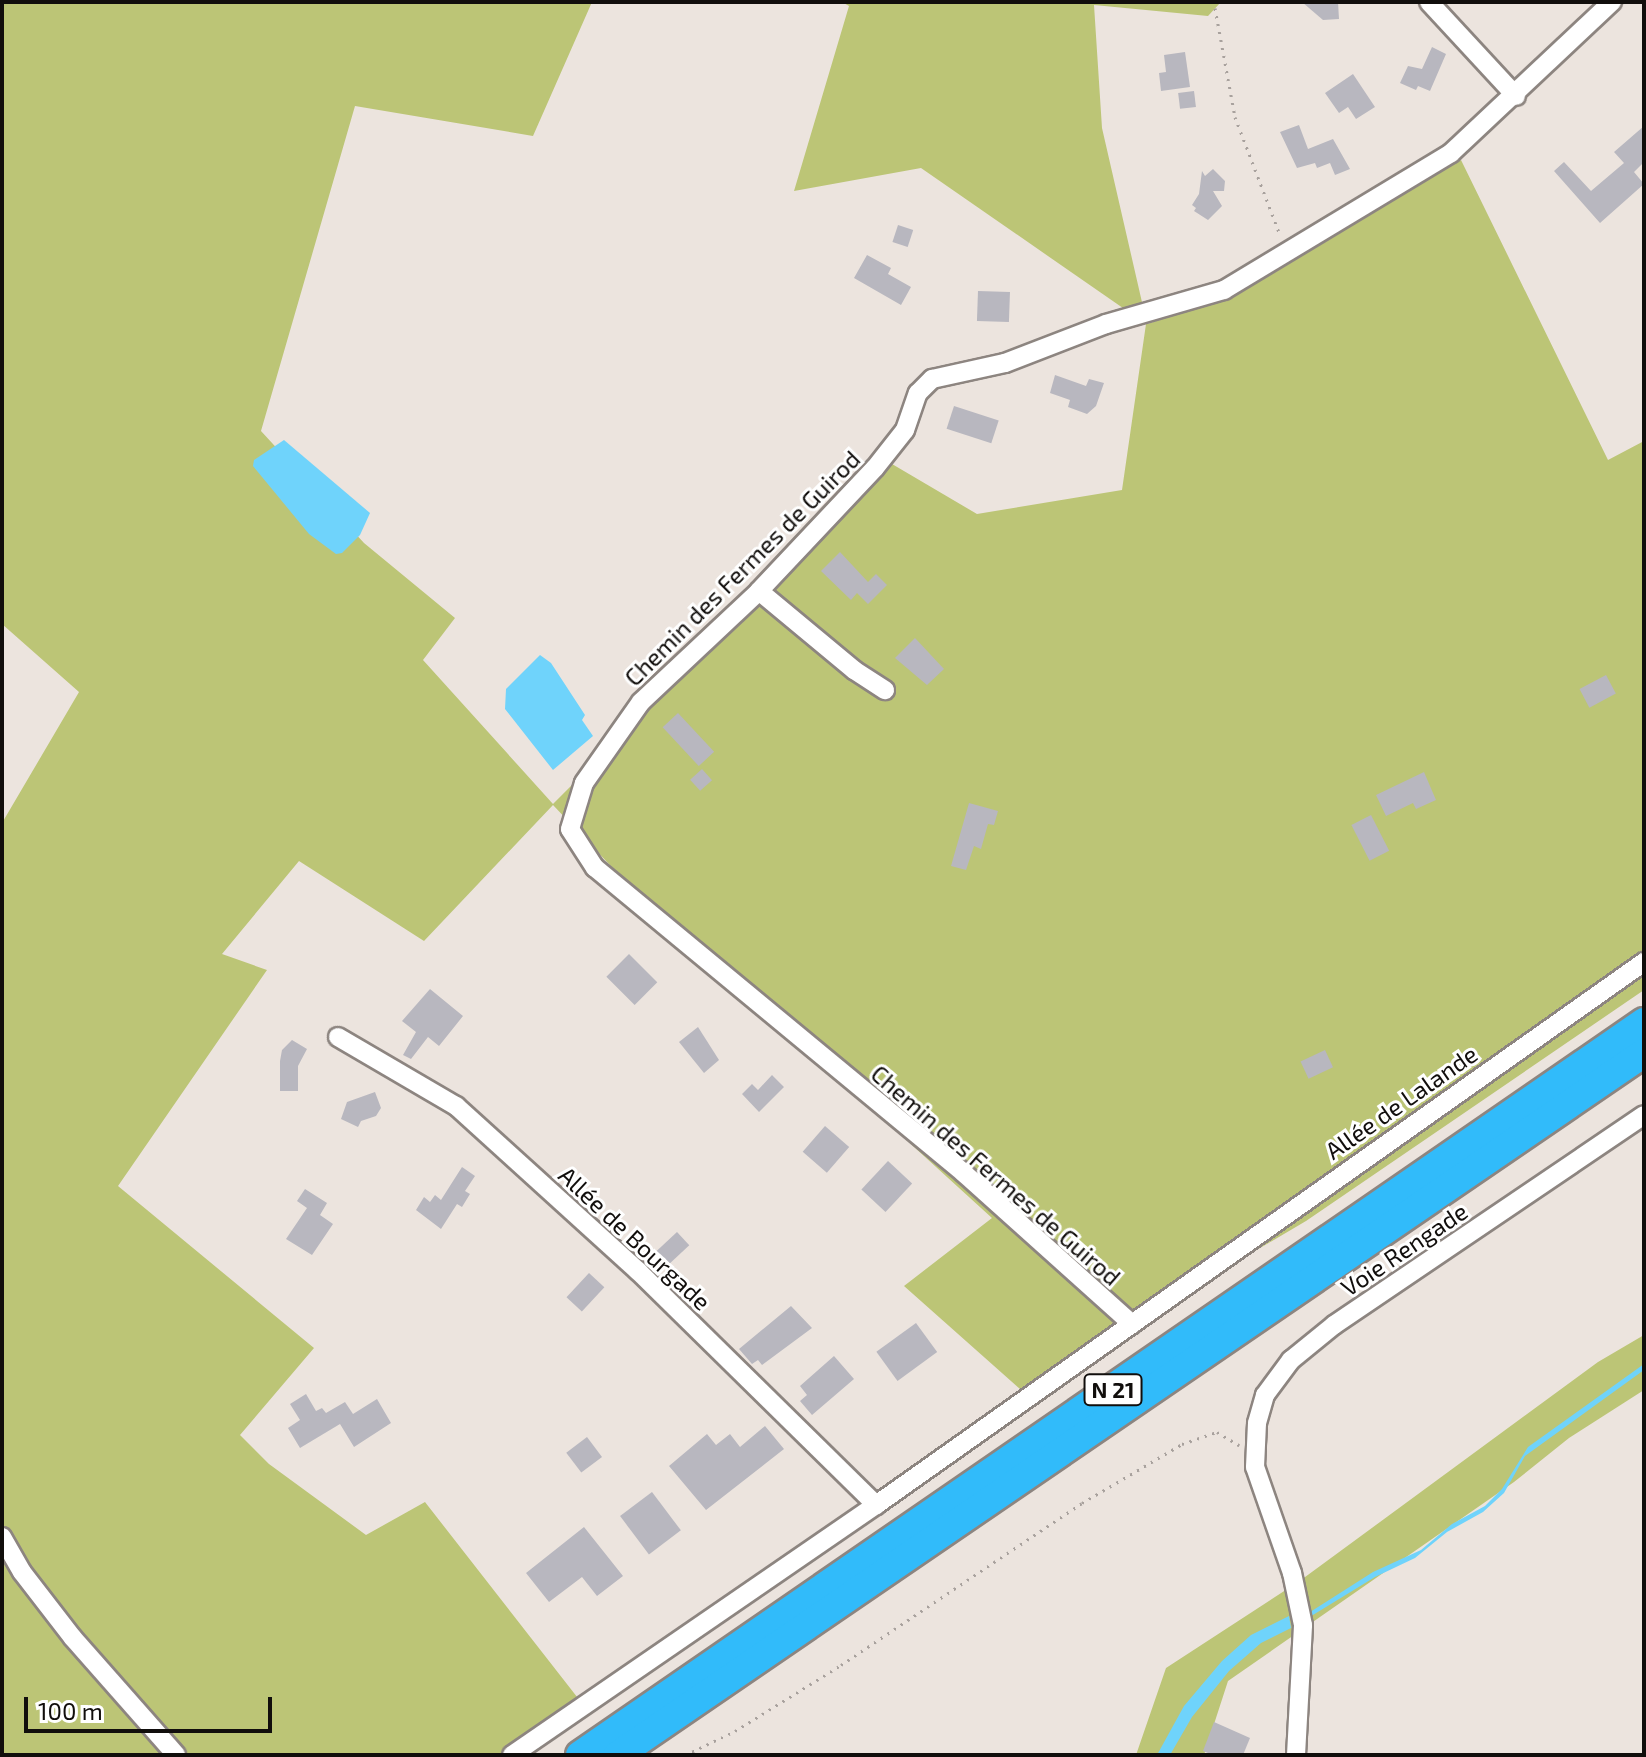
<!DOCTYPE html>
<meta charset="utf-8">
<style>
body{margin:0}
#map{position:relative;width:1646px;height:1757px;overflow:hidden;background:#ece4de;font-family:"Exo 2",sans-serif}
div>[style]{position:absolute}
.green>*{inset:0;background:#bcc576}
.water>*{inset:0;background:#6fd3fb}
.building>*{inset:0;background:#b8b7bf;transform-origin:0 0}
.path>*{height:3px;margin-top:-1.5px;transform-origin:0;background:repeating-linear-gradient(90deg,#a8a19d 0 2px,transparent 0 8px)}
.roads{filter:drop-shadow(2px 0 #8d8580) drop-shadow(-2px 0 #8d8580) drop-shadow(0 2px #8d8580) drop-shadow(0 -2px #8d8580)}
.minor>*{height:18px;margin:-9px;padding:0 9px;transform-origin:9px;border-radius:9px;background:#fff}
.highway>*{height:28px;margin:-14px;padding:0 14px;transform-origin:14px;border-radius:14px;background:#31bbfa}
span{translate:-50% -50%;white-space:nowrap;text-align:center;line-height:1.15;-webkit-text-stroke:6px #fff;paint-order:stroke}
.shield-label span{padding:2px 6px;background:#fff;border:2px solid;border-radius:6px;-webkit-text-stroke-width:0}
.shield-label{font-size:22px;color:#110e0c;font-weight:700}
.street-label{font-size:24px;color:#110e0c}
.frame{position:absolute;inset:0;border:4px solid #110e0c;pointer-events:none}
.scale{position:absolute;left:24px;top:1697px;width:248px;height:36px;box-sizing:border-box;border:4px solid #110e0c;border-top:0;padding-left:10px;font-size:24px;line-height:28px;white-space:nowrap;color:#110e0c;-webkit-text-stroke:6px #fff;paint-order:stroke}
</style>
<div id="map">
<div class="green">
<i style="clip-path:polygon(2px 2px,592px 2px,533px 136px,355px 106px,261px 431px,364px 543px,455px 618px,423px 660px,553px 804px,892px 464px,977px 514px,1122px 490px,1146px 324px,921px 168px,794px 191px,849px 6px,842px 2px,1221px 2px,1208px 16px,1094px 5px,1102px 128px,1147px 324px,1222px 300px,1461px 160px,1608px 460px,1644px 441px,1644px 990px,1306px 1221px,1020px 1389px,904px 1286px,992px 1218px,643px 900px,553px 805px,424px 941px,299px 861px,222px 954px,267px 970px,118px 1186px,314px 1348px,240px 1435px,269px 1464px,366px 1535px,425px 1502px,588px 1711px,509px 1755px,2px 1755px,2px 823px,79px 692px,2px 624px)"></i>
<i style="clip-path:polygon(1644px 1335px,1644px 1390px,1569px 1438px,1514px 1482px,1228px 1681px,1204px 1755px,1136px 1755px,1166px 1668px,1301px 1580px,1598px 1362px)"></i>
</div>
<div class="water">
<i style="clip-path:polygon(284px 440px,370px 513px,360px 535px,342px 553px,336px 554px,309px 534px,253px 466px,254px 460px)"></i>
<i style="clip-path:polygon(540px 655px,551px 663px,585px 715px,582px 720px,593px 736px,553px 770px,505px 709px,506px 689px)"></i>
<i style="clip-path:polygon(1644px 1364px,1644px 1370px,1525px 1456px,1504px 1493px,1483px 1512px,1447px 1532px,1415px 1558px,1375px 1577px,1308px 1618px,1307px 1614px,1373px 1572px,1421px 1550px,1452px 1524px,1485px 1506px,1502px 1489px,1528px 1447px)"></i>
<i style="clip-path:polygon(1289px 1616px,1291px 1628px,1261px 1643px,1229px 1671px,1192px 1717px,1170px 1755px,1157px 1755px,1184px 1706px,1222px 1661px,1251px 1635px)"></i>
</div>
<div class="building">
<i style="clip-path:polygon(1302px 2px,1338px 2px,1339px 19px,1323px 20px)"></i>
<i style="clip-path:polygon(1432px 47px,1446px 54px,1430px 91px,1418px 86px,1416px 90px,1400px 83px,1408px 66px,1422px 69px)"></i>
<i style="clip-path:polygon(1185px 52px,1190px 87px,1161px 91px,1159px 73px,1166px 72px,1164px 55px)"></i>
<i style="clip-path:polygon(1353px 74px,1375px 107px,1356px 119px,1348px 107px,1339px 113px,1325px 93px)"></i>
<i style="left:1194px;top:91px;width:16px;height:16px;rotate:83deg"></i>
<i style="clip-path:polygon(1299px 125px,1308px 149px,1333px 139px,1350px 169px,1335px 175px,1330px 163px,1317px 168px,1315px 163px,1297px 168px,1280px 132px)"></i>
<i style="clip-path:polygon(1644px 126px,1644px 162px,1634px 172px,1644px 184px,1600px 223px,1554px 171px,1564px 162px,1591px 191px,1624px 163px,1614px 152px)"></i>
<i style="clip-path:polygon(1213px 169px,1225px 181px,1224px 191px,1213px 191px,1222px 206px,1208px 220px,1194px 211px,1196px 208px,1192px 205px,1199px 194px,1202px 171px,1205px 176px)"></i>
<i style="left:898px;top:225px;width:16px;height:18px;rotate:18deg"></i>
<i style="clip-path:polygon(867px 255px,891px 268px,888px 274px,911px 287px,901px 305px,854px 278px)"></i>
<i style="left:978px;top:291px;width:32px;height:30px;rotate:2deg"></i>
<i style="clip-path:polygon(1055px 375px,1086px 386px,1089px 379px,1104px 383px,1096px 406px,1087px 414px,1068px 407px,1070px 400px,1050px 393px)"></i>
<i style="left:954px;top:406px;width:47px;height:24px;rotate:18deg"></i>
<i style="clip-path:polygon(840px 552px,868px 582px,876px 574px,887px 585px,868px 604px,857px 593px,851px 600px,821px 571px)"></i>
<i style="clip-path:polygon(915px 638px,944px 669px,927px 685px,895px 658px)"></i>
<i style="left:1606px;top:675px;width:21px;height:30px;rotate:62deg"></i>
<i style="left:678px;top:713px;width:53px;height:21px;rotate:47deg"></i>
<i style="left:702px;top:769px;width:15px;height:16px;rotate:48deg"></i>
<i style="clip-path:polygon(1424px 772px,1436px 800px,1416px 809px,1413px 803px,1386px 816px,1376px 795px)"></i>
<i style="clip-path:polygon(969px 803px,998px 811px,994px 825px,988px 824px,981px 849px,974px 846px,966px 870px,951px 866px)"></i>
<i style="left:1371px;top:815px;width:40px;height:22px;rotate:63deg"></i>
<i style="left:629px;top:954px;width:40px;height:32px;rotate:45deg"></i>
<i style="clip-path:polygon(430px 989px,463px 1016px,439px 1046px,428px 1037px,411px 1059px,403px 1055px,416px 1032px,402px 1021px)"></i>
<i style="clip-path:polygon(698px 1027px,719px 1060px,704px 1073px,679px 1042px)"></i>
<i style="clip-path:polygon(292px 1040px,307px 1049px,298px 1066px,298px 1091px,280px 1091px,280px 1061px,282px 1050px)"></i>
<i style="left:1325px;top:1050px;width:19px;height:27px;rotate:65deg"></i>
<i style="clip-path:polygon(772px 1075px,784px 1087px,759px 1112px,742px 1094px,752px 1084px,758px 1090px)"></i>
<i style="clip-path:polygon(375px 1092px,381px 1108px,376px 1116px,361px 1121px,358px 1127px,341px 1119px,347px 1102px)"></i>
<i style="left:825px;top:1126px;width:32px;height:34px;rotate:41deg"></i>
<i style="left:888px;top:1161px;width:33px;height:39px;rotate:43deg"></i>
<i style="clip-path:polygon(462px 1167px,475px 1176px,465px 1191px,470px 1194px,462px 1207px,457px 1204px,441px 1229px,416px 1210px,424px 1197px,430px 1202px,435px 1195px,441px 1200px)"></i>
<i style="clip-path:polygon(305px 1189px,327px 1203px,320px 1215px,333px 1224px,312px 1255px,286px 1239px,307px 1208px,297px 1201px)"></i>
<i style="left:677px;top:1232px;width:18px;height:33px;rotate:47deg"></i>
<i style="left:589px;top:1273px;width:21px;height:33px;rotate:43deg"></i>
<i style="clip-path:polygon(791px 1306px,812px 1328px,762px 1365px,758px 1360px,752px 1364px,739px 1349px)"></i>
<i style="left:916px;top:1323px;width:36px;height:49px;rotate:54deg"></i>
<i style="clip-path:polygon(834px 1356px,854px 1379px,812px 1415px,800px 1401px,807px 1395px,800px 1386px)"></i>
<i style="clip-path:polygon(306px 1394px,316px 1411px,322px 1408px,326px 1413px,345px 1402px,353px 1414px,377px 1399px,391px 1423px,354px 1447px,340px 1424px,300px 1448px,288px 1428px,300px 1420px,290px 1404px)"></i>
<i style="clip-path:polygon(765px 1426px,784px 1449px,706px 1510px,669px 1466px,707px 1434px,716px 1445px,730px 1434px,740px 1447px)"></i>
<i style="left:587px;top:1437px;width:25px;height:26px;rotate:53deg"></i>
<i style="left:652px;top:1492px;width:48px;height:40px;rotate:53deg"></i>
<i style="clip-path:polygon(584px 1527px,623px 1576px,597px 1596px,582px 1577px,549px 1602px,526px 1573px)"></i>
<i style="clip-path:polygon(1214px 1722px,1250px 1738px,1243px 1755px,1213px 1755px,1203px 1751px)"></i>
</div>
<div class="path">
<i style="left:1215px;top:8px;width:111px;rotate:79.6deg"></i>
<i style="left:1235px;top:117px;width:126px;rotate:69.1deg"></i>
<i style="left:685px;top:1755px;width:55px;rotate:-25.6deg"></i>
<i style="left:735px;top:1731px;width:125px;rotate:-31.9deg"></i>
<i style="left:841px;top:1665px;width:290px;rotate:-33.9deg"></i>
<i style="left:1082px;top:1503px;width:116px;rotate:-30.5deg"></i>
<i style="left:1182px;top:1444px;width:37px;rotate:-19deg"></i>
<i style="left:1217px;top:1432px;width:26px;rotate:31deg"></i>
</div>
<div class="roads">
<div class="minor">
<i style="left:1429px;top:2px;width:128px;rotate:47.2deg"></i>
<i style="left:759px;top:591px;width:124px;rotate:39.7deg"></i>
<i style="left:854px;top:670px;width:37px;rotate:33deg"></i>
<i style="left:338px;top:1037px;width:137px;rotate:30.3deg"></i>
<i style="left:456px;top:1106px;width:246px;rotate:42.2deg"></i>
<i style="left:638px;top:1271px;width:334px;rotate:44.5deg"></i>
<i style="left:1132px;top:1324px;width:226px;rotate:-138.1deg"></i>
<i style="left:964px;top:1173px;width:479px;rotate:-140.4deg"></i>
<i style="left:595px;top:868px;width:46px;rotate:-122.7deg"></i>
<i style="left:570px;top:829px;width:48px;rotate:-73.1deg"></i>
<i style="left:584px;top:783px;width:99px;rotate:-54.9deg"></i>
<i style="left:641px;top:702px;width:162px;rotate:-43.2deg"></i>
<i style="left:759px;top:591px;width:169px;rotate:-46.7deg"></i>
<i style="left:875px;top:468px;width:48px;rotate:-51.7deg"></i>
<i style="left:905px;top:430px;width:39px;rotate:-71deg"></i>
<i style="left:918px;top:393px;width:20px;rotate:-45deg"></i>
<i style="left:932px;top:379px;width:75px;rotate:-12.4deg"></i>
<i style="left:1005px;top:363px;width:108px;rotate:-21.1deg"></i>
<i style="left:1106px;top:324px;width:123px;rotate:-16.1deg"></i>
<i style="left:1224px;top:290px;width:265px;rotate:-31.1deg"></i>
<i style="left:1451px;top:153px;width:221px;rotate:-43.2deg"></i>
<i style="left:2px;top:1537px;width:40px;rotate:60.3deg"></i>
<i style="left:22px;top:1572px;width:83px;rotate:52.3deg"></i>
<i style="left:73px;top:1638px;width:156px;rotate:48.6deg"></i>
<i style="left:512px;top:1755px;width:442px;rotate:-34.5deg"></i>
<i style="left:876px;top:1505px;width:941px;rotate:-35.26deg"></i>
<i style="left:1296px;top:1755px;width:130px;rotate:-86.9deg"></i>
<i style="left:1303px;top:1625px;width:53px;rotate:-101.9deg"></i>
<i style="left:1292px;top:1573px;width:112px;rotate:-109.2deg"></i>
<i style="left:1255px;top:1467px;width:44px;rotate:-87.4deg"></i>
<i style="left:1257px;top:1423px;width:29px;rotate:-74deg"></i>
<i style="left:1265px;top:1395px;width:44px;rotate:-53.4deg"></i>
<i style="left:1291px;top:1360px;width:55px;rotate:-39.1deg"></i>
<i style="left:1334px;top:1325px;width:374px;rotate:-34.1deg"></i>
</div>
<div class="highway">
<i style="left:580px;top:1755px;width:1292px;rotate:-34.56deg"></i>
<i style="left:618px;top:1755px;width:1243px;rotate:-34.38deg"></i>
</div>
</div>
<div class="shield-label">
<span style="left:1113px;top:1390px">N 21</span>
</div>
<div class="street-label">
<span style="left:742px;top:568px;rotate:-45deg">Chemin des Fermes de Guirod</span>
<span style="left:1401px;top:1102px;rotate:-35deg">Allée de Lalande</span>
<span style="left:996px;top:1175px;rotate:41deg">Chemin des Fermes de Guirod</span>
<span style="left:635px;top:1238px;rotate:43deg">Allée de Bourgade</span>
<span style="left:1404px;top:1249px;rotate:-34deg">Voie Rengade</span>
</div>
<div class="frame"></div>
<div class="scale">100 m</div>
</div>
